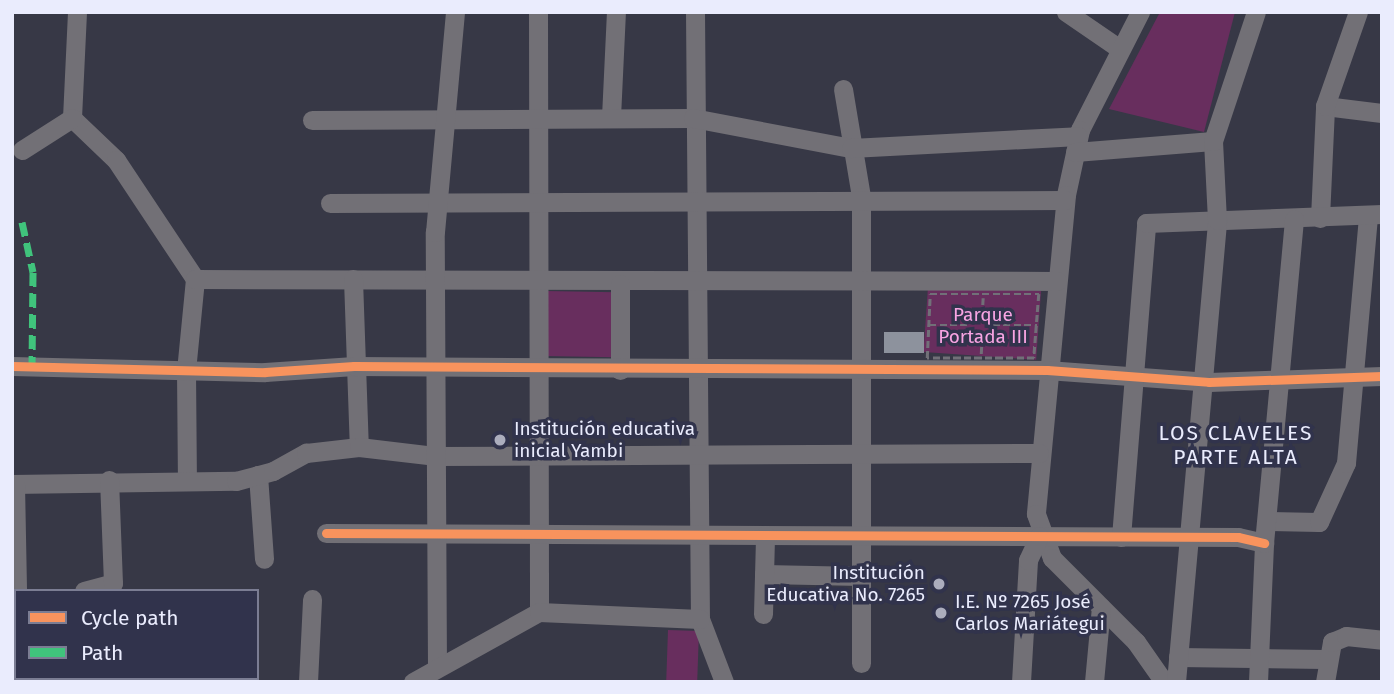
<!DOCTYPE html>
<meta charset="utf-8">
<style>
body{margin:0}
#map{position:relative;width:1394px;height:694px;overflow:hidden;background:#373846;font-family:"Fira Sans",sans-serif}
div>[style]{position:absolute}
.green>*{inset:0;background:#682e5e;transform-origin:0 0}
.building>*{inset:0;background:#8d929d;transform-origin:0 0}
.path>*{height:2.5px;margin-top:-1.25px;transform-origin:0;background:repeating-linear-gradient(90deg,#717078 0 7px,transparent 0 10.5px)}
.minor>*{height:19px;margin:-9.5px;padding:0 9.5px;transform-origin:9.5px;border-radius:9.5px;background:#727076}
.quiet>*{height:7px;margin-top:-3.5px;transform-origin:0;background:repeating-linear-gradient(90deg,#40c37c 0 14px,transparent 0 21px)}
.cycleway>*{height:9px;margin:-4.5px;padding:0 4.5px;transform-origin:4.5px;border-radius:4.5px;background:#f8935d}
.dots>*{width:19px;height:19px;translate:-50% -50%;box-sizing:border-box;border:4px solid #31334c;border-radius:50%}
span{translate:-50% -50%;white-space:nowrap;text-align:center;line-height:1.15;-webkit-text-stroke:7px #31334c;paint-order:stroke}
.park-label{font-size:19px;color:#f8a4e3}
.poi-label{font-size:19px;color:#eaecfd}
.left{translate:0 -50%;text-align:left}
.right{translate:-100% -50%;text-align:right}
.neighbourhood-label{font-size:21px;color:#eaecfd;letter-spacing:2px}
.frame{position:absolute;inset:0;border:14px solid #eaecfd;pointer-events:none}
.legend{position:absolute;left:14px;top:589px;width:245px;height:91px;box-sizing:border-box;background:#31334c;border:2px solid #7b7d93;margin:0;padding:9px 12px;list-style:none;font-size:21px;color:#eaecfd}
.legend li{display:flex;align-items:center;gap:14px;height:35px}
.legend b{width:35px;border:2px solid #7b7d93}
</style>
<div id="map">
<div class="green">
<i style="clip-path:polygon(1160px 12px,1235px 12px,1204px 132px,1109px 109px)"></i>
<i style="left:546px;top:291px;width:69px;height:65px;rotate:1deg"></i>
<i style="left:1041px;top:291px;width:69px;height:113px;rotate:94deg"></i>
<i style="left:668px;top:630px;width:31px;height:52px;rotate:2deg"></i>
</div>
<div class="building">
<i style="left:884px;top:332px;width:40px;height:21px"></i>
</div>
<div class="path">
<i style="left:930px;top:294px;width:109px"></i>
<i style="left:1039px;top:294px;width:64px;rotate:94.5deg"></i>
<i style="left:1034px;top:358px;width:107px;rotate:180deg"></i>
<i style="left:927px;top:358px;width:64px;rotate:-87.3deg"></i>
<i style="left:982px;top:315px;width:17px;rotate:-87deg"></i>
<i style="left:929px;top:325px;width:42px"></i>
<i style="left:993px;top:325px;width:44px"></i>
<i style="left:981px;top:354px;width:17px;rotate:-87deg"></i>
</div>
<div class="minor">
<i style="left:77px;top:12px;width:106px;rotate:92.7deg"></i>
<i style="left:72px;top:118px;width:61px;rotate:43.7deg"></i>
<i style="left:116px;top:160px;width:143px;rotate:56.4deg"></i>
<i style="left:195px;top:279px;width:92px;rotate:95.6deg"></i>
<i style="left:186px;top:371px;width:110px;rotate:89.5deg"></i>
<i style="left:538px;top:12px;width:600px;rotate:89.9deg"></i>
<i style="left:695px;top:12px;width:607px;rotate:89.53deg"></i>
<i style="left:700px;top:619px;width:67px;rotate:69.1deg"></i>
<i style="left:1066px;top:12px;width:65px;rotate:34.4deg"></i>
<i style="left:1140px;top:12px;width:132px;rotate:117deg"></i>
<i style="left:1080px;top:130px;width:66px;rotate:102.2deg"></i>
<i style="left:1066px;top:195px;width:320px;rotate:95.4deg"></i>
<i style="left:1036px;top:514px;width:47px;rotate:70deg"></i>
<i style="left:1052px;top:558px;width:119px;rotate:45deg"></i>
<i style="left:1136px;top:642px;width:49px;rotate:55deg"></i>
<i style="left:843px;top:89px;width:109px;rotate:80.5deg"></i>
<i style="left:861px;top:197px;width:466px;rotate:90deg"></i>
<i style="left:1325px;top:106px;width:57px;rotate:7deg"></i>
<i style="left:611px;top:117px;width:105px;rotate:-87.3deg"></i>
<i style="left:312px;top:120px;width:381px;rotate:-0.3deg"></i>
<i style="left:693px;top:118px;width:161px;rotate:10.8deg"></i>
<i style="left:851px;top:148px;width:227px;rotate:-3deg"></i>
<i style="left:22px;top:150px;width:59px;rotate:-32.6deg"></i>
<i style="left:1075px;top:152px;width:138px;rotate:-4.6deg"></i>
<i style="left:330px;top:203px;width:735px;rotate:-0.23deg"></i>
<i style="left:1320px;top:218px;width:112px;rotate:-87.4deg"></i>
<i style="left:1325px;top:106px;width:100px;rotate:-70.7deg"></i>
<i style="left:195px;top:279px;width:862px;rotate:0.13deg"></i>
<i style="left:353px;top:279px;width:168px;rotate:88deg"></i>
<i style="left:620px;top:284px;width:86px;rotate:90deg"></i>
<i style="left:12px;top:366px;width:253px;rotate:1.4deg"></i>
<i style="left:265px;top:372px;width:89px;rotate:-3.9deg"></i>
<i style="left:354px;top:366px;width:693px;rotate:0.33deg"></i>
<i style="left:1047px;top:370px;width:162px;rotate:4.2deg"></i>
<i style="left:1209px;top:382px;width:173px;rotate:-2deg"></i>
<i style="left:258px;top:475px;width:84px;rotate:85.9deg"></i>
<i style="left:12px;top:484px;width:224px;rotate:-0.8deg"></i>
<i style="left:236px;top:481px;width:38px;rotate:-15deg"></i>
<i style="left:273px;top:471px;width:38px;rotate:-29deg"></i>
<i style="left:306px;top:453px;width:53px;rotate:-6.5deg"></i>
<i style="left:359px;top:447px;width:78px;rotate:6.7deg"></i>
<i style="left:436px;top:456px;width:603px;rotate:-0.29deg"></i>
<i style="left:15px;top:484px;width:107px;rotate:88.9deg"></i>
<i style="left:1267px;top:521px;width:52px;rotate:1.1deg"></i>
<i style="left:1319px;top:522px;width:65px;rotate:-65.4deg"></i>
<i style="left:1346px;top:463px;width:249px;rotate:-84.9deg"></i>
<i style="left:326px;top:533px;width:912px;rotate:0.25deg"></i>
<i style="left:1238px;top:537px;width:27px;rotate:13deg"></i>
<i style="left:1121px;top:537px;width:315px;rotate:-85.4deg"></i>
<i style="left:1146px;top:223px;width:236px;rotate:-2.2deg"></i>
<i style="left:764px;top:574px;width:97px;rotate:1.2deg"></i>
<i style="left:84px;top:591px;width:30px;rotate:-15deg"></i>
<i style="left:113px;top:583px;width:103px;rotate:-92.2deg"></i>
<i style="left:12px;top:609px;width:4px;rotate:-14deg"></i>
<i style="left:763px;top:614px;width:79px;rotate:-88.5deg"></i>
<i style="left:1178px;top:657px;width:146px;rotate:0.8deg"></i>
<i style="left:437px;top:668px;width:436px;rotate:-90.3deg"></i>
<i style="left:435px;top:232px;width:221px;rotate:-84.8deg"></i>
<i style="left:308px;top:682px;width:83px;rotate:-87.2deg"></i>
<i style="left:413px;top:682px;width:144px;rotate:-29.1deg"></i>
<i style="left:539px;top:612px;width:161px;rotate:2.5deg"></i>
<i style="left:1021px;top:682px;width:122px;rotate:-86.7deg"></i>
<i style="left:1028px;top:560px;width:26px;rotate:-65deg"></i>
<i style="left:1094px;top:682px;width:75px;rotate:-84.7deg"></i>
<i style="left:1176px;top:682px;width:464px;rotate:-84.9deg"></i>
<i style="left:1217px;top:220px;width:79px;rotate:-92.9deg"></i>
<i style="left:1213px;top:141px;width:136px;rotate:-71.6deg"></i>
<i style="left:1258px;top:682px;width:139px;rotate:-87.5deg"></i>
<i style="left:1264px;top:543px;width:325px;rotate:-84.7deg"></i>
<i style="left:1325px;top:682px;width:41px;rotate:-80.1deg"></i>
<i style="left:1332px;top:642px;width:15px;rotate:-23deg"></i>
<i style="left:1346px;top:636px;width:36px;rotate:6deg"></i>
</div>
<div class="quiet">
<i style="left:22px;top:222px;width:51px;rotate:77.6deg"></i>
<i style="left:33px;top:272px;width:95px;rotate:90.6deg"></i>
</div>
<div class="cycleway">
<i style="left:12px;top:366px;width:253px;rotate:1.4deg"></i>
<i style="left:265px;top:372px;width:89px;rotate:-3.9deg"></i>
<i style="left:354px;top:366px;width:693px;rotate:0.33deg"></i>
<i style="left:1047px;top:370px;width:162px;rotate:4.2deg"></i>
<i style="left:1209px;top:382px;width:173px;rotate:-2deg"></i>
<i style="left:326px;top:533px;width:912px;rotate:0.25deg"></i>
<i style="left:1238px;top:537px;width:27px;rotate:13deg"></i>
</div>
<div class="dots">
<i style="left:500px;top:440px;background:#abadbd"></i>
<i style="left:939px;top:584px;background:#abadbd"></i>
<i style="left:941px;top:613px;background:#abadbd"></i>
</div>
<div class="park-label">
<span style="left:983px;top:326px">Parque<br>Portada III</span>
</div>
<div class="poi-label">
<span class="left" style="left:514px;top:440px">Institución educativa<br>inicial Yambi</span>
<span class="right" style="left:925px;top:584px">Institución<br>Educativa No. 7265</span>
<span class="left" style="left:955px;top:613px">I.E. Nº 7265 José<br>Carlos Mariátegui</span>
</div>
<div class="neighbourhood-label">
<span style="left:1236px;top:445px">LOS CLAVELES<br>PARTE ALTA</span>
</div>
<div class="frame"></div>
<ul class="legend">
<li><b style="height:9px;background:#f8935d"></b>Cycle path</li>
<li><b style="height:9px;background:#40c37c"></b>Path</li>
</ul>
</div>
